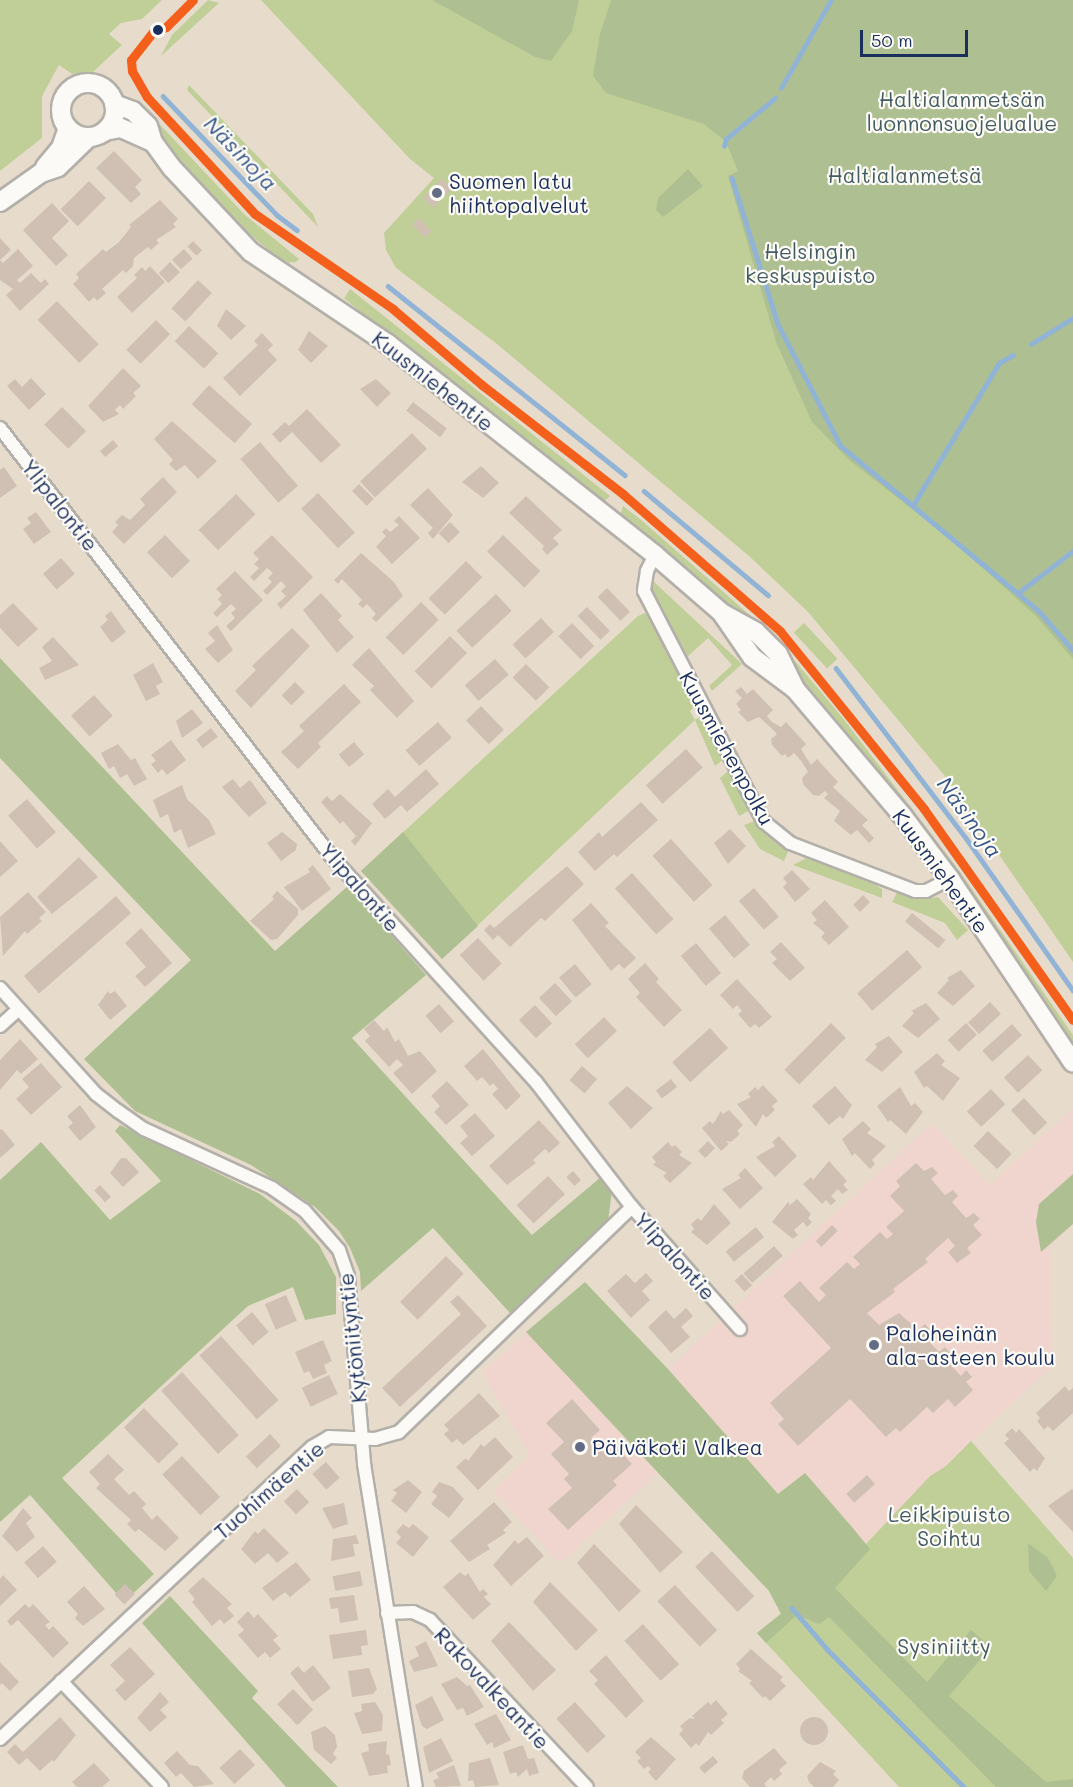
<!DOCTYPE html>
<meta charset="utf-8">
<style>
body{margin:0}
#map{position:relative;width:1073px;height:1787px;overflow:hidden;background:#e7dccc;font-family:Mali,sans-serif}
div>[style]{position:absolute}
.built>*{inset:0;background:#f0d5ce}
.green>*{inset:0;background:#c0cf98;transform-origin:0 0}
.forest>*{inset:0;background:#aec091}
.stream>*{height:4.5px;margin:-2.25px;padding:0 2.25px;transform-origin:2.25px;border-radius:2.25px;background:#91b3d6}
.building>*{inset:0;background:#d0c0b3;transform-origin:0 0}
.round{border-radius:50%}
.roads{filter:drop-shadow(2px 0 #b3afa9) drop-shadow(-2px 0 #b3afa9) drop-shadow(0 2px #b3afa9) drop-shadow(0 -2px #b3afa9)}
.street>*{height:12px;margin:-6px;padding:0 6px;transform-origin:6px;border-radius:6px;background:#fbfaf7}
.secondary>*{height:18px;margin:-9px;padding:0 9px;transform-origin:9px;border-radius:9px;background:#fbfaf7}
.secondary>.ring{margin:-9px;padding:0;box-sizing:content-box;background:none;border:18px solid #fbfaf7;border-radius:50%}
.bus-1>*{height:9px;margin:-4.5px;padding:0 4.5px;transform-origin:4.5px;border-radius:4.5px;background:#f4601c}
.dots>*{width:16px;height:16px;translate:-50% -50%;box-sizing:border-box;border:3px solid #fdfcf7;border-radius:50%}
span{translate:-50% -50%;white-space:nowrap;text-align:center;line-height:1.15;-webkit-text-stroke:4.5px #fdfcf7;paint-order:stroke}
.park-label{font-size:21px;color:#435c63}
.poi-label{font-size:21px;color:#1b2f5e}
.left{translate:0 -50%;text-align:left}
.street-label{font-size:21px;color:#1b2f5e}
.water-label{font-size:22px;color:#375789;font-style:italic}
.scale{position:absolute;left:860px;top:30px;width:108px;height:27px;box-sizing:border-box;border:3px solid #1b2f5e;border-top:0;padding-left:8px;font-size:18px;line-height:21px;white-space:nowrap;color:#1b2f5e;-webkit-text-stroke:4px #fdfcf7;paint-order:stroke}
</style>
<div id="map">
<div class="built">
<i style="clip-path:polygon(1073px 1108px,1073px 1224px,1050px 1246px,1053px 1365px,946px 1466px,930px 1476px,865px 1545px,805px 1473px,778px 1494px,668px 1369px,932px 1123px,990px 1185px)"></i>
<i style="clip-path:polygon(526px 1332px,658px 1473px,560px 1563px,493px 1491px,530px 1455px,482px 1373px)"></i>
</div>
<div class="green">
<i style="clip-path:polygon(0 0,162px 0,142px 19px,121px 23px,109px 34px,122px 45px,92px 73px,75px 76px,59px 65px,42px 96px,42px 138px,0 171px)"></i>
<i style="clip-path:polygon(208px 0,219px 3px,161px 56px,172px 35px)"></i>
<i style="clip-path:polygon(261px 0,1073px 0,1073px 962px,944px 775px,808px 612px,749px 556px,497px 344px,396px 268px,386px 250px,384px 233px,434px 178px,410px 159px)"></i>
<i style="clip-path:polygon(189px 85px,313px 214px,318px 227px,187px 90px)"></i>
<i style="clip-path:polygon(150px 114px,245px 215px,299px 259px,296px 262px,285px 263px,238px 225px,169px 149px,146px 117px)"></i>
<i style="clip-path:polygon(350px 289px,610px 496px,607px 499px,601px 502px,411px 354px,344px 298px)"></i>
<i style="clip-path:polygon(623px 506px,640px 519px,767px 630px,764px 633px,715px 598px,620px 516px)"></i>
<i style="clip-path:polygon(653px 581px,742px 664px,712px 691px,709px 686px,732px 665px,708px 638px,687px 657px,662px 615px,650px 590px)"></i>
<i style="clip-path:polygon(648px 612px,695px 706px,690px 711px,695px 720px,700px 717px,724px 759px,715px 766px,695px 720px,442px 959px,361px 871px,638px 616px)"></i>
<i style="left:804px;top:623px;width:49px;height:14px;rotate:47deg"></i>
<i style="clip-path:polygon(779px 642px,842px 717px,960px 872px,1073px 1035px,1073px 1049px,812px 698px,777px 645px)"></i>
<i style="clip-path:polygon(728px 771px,750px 810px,739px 816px,720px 778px)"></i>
<i style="clip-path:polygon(757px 820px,789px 849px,784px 861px,760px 849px,744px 825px)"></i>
<i style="clip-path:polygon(808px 857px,876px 885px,882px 889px,882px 898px,793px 865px)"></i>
<i style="clip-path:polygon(898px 891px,919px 899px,938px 897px,968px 930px,957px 940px,945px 923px,892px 902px)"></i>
<i style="clip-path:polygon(971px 1441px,1073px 1558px,1073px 1787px,899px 1787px,757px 1633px,865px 1545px,930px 1476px,946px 1466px)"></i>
</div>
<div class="forest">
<i style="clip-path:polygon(432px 0,579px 0,572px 31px,551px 61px,535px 57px)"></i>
<i style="clip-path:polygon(611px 0,1073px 0,1073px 659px,1036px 616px,948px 537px,849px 460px,812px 422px,776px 342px,728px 176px,738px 171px,726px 142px,704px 124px,606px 93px,593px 76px,600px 34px)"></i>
<i style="clip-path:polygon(688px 169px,703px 186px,663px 217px,656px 210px,658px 198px)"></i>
<i style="clip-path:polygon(0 658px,275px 951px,348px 886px,426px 975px,352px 1038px,532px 1235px,601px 1177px,612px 1191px,608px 1221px,510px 1313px,433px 1228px,361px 1291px,360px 1272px,350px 1248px,339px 1231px,315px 1207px,251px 1165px,135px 1111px,84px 1059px,191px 960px,0 758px)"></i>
<i style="clip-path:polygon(403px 832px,478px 926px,442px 959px,361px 871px)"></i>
<i style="clip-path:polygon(120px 1125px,260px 1194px,296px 1221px,319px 1245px,336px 1277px,336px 1314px,305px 1320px,293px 1287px,248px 1306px,62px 1478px,154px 1574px,124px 1602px,30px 1495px,0 1522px,0 1180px,41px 1142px,110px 1220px,161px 1181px,115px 1131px)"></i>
<i style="clip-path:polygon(1073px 1174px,1073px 1224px,1041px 1252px,1036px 1222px,1039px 1204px)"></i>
<i style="clip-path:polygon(585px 1282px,668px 1369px,778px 1494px,805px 1473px,852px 1527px,870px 1549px,835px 1588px,927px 1682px,971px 1630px,991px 1647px,949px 1696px,1046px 1782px,1073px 1779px,1073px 1787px,996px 1787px,829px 1617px,819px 1624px,797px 1615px,766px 1643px,757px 1633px,781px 1614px,769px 1591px,526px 1332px)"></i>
<i style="clip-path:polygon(1028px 1543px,1048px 1558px,1057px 1576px,1046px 1591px,1029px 1571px)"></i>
<i style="clip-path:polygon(170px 1596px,258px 1691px,252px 1698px,338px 1787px,286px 1787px,142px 1623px)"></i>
</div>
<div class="stream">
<i style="left:781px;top:88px;width:101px;rotate:-60.4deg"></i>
<i style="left:163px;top:96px;width:165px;rotate:46.2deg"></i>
<i style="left:277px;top:215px;width:25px;rotate:37deg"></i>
<i style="left:724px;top:146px;width:7px;rotate:-74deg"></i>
<i style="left:726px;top:139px;width:64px;rotate:-39.9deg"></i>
<i style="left:732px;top:178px;width:153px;rotate:72.5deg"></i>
<i style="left:778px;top:324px;width:137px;rotate:62.7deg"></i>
<i style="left:841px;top:446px;width:256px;rotate:39.8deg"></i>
<i style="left:1038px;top:610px;width:53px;rotate:48.8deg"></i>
<i style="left:388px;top:286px;width:303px;rotate:38.6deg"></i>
<i style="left:1031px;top:344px;width:49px;rotate:-31.8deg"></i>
<i style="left:644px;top:491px;width:162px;rotate:40deg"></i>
<i style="left:913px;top:505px;width:166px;rotate:-58.8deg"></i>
<i style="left:999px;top:363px;width:16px;rotate:-30deg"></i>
<i style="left:1018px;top:593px;width:69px;rotate:-37.4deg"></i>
<i style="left:836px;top:668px;width:214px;rotate:52.6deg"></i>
<i style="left:966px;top:838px;width:186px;rotate:54.9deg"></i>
<i style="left:792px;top:1608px;width:55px;rotate:49.4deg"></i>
<i style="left:828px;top:1650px;width:193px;rotate:45.2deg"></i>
</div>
<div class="building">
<i style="clip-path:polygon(114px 151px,142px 180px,135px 187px,141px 194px,131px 203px,96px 168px)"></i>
<i style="left:442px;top:179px;width:14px;height:27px;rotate:45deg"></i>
<i style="left:89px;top:181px;width:24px;height:40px;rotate:45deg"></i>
<i style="clip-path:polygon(160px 200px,178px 219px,173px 224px,176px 227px,156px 240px,159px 243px,151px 250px,148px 247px,134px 258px,133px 266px,126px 273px,123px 270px,102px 289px,106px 293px,97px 301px,94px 297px,89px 302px,73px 284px,79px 278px,76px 274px,103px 249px,106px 252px,119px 242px,131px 227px,129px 225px)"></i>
<i style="clip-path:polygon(52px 203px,69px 221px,52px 238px,68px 255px,56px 266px,23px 230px)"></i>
<i style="left:419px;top:218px;width:18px;height:9px;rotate:47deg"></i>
<i style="clip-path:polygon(0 238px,11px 250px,0 260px,3px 263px,18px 249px,33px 266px,17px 280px,20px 283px,31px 273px,41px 283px,45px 279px,49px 284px,20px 311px,6px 295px,13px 289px,0 280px)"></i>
<i style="left:193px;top:241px;width:13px;height:8px;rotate:45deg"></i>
<i style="left:184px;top:249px;width:13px;height:16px;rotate:48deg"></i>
<i style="left:170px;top:262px;width:14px;height:16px;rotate:45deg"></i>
<i style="clip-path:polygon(150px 266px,165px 282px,132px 313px,117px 297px,137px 278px,134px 275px,142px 267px,145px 271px)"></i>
<i style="left:198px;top:280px;width:19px;height:39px;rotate:43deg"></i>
<i style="left:57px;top:301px;width:60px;height:27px;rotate:46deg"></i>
<i style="clip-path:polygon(226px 309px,246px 326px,231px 340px,217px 326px)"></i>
<i style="left:156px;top:320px;width:20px;height:42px;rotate:45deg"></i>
<i style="left:189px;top:326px;width:40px;height:21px;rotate:43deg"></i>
<i style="clip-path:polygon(309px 331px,328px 346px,311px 363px,298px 350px)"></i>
<i style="clip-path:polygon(262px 333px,273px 345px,268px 350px,277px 360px,240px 396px,223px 378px,258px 345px,254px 341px)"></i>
<i style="clip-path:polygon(123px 368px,141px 386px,133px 393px,136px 396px,123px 409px,120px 405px,115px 410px,119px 414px,103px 422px,88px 406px)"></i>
<i style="clip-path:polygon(31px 378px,46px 394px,29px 410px,7px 386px,15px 379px,22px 387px)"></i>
<i style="clip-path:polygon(376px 379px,391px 393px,377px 407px,360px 389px)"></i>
<i style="left:209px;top:385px;width:58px;height:26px;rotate:42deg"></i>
<i style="left:413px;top:402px;width:43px;height:11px;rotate:38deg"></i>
<i style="left:62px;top:407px;width:34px;height:25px;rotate:45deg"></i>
<i style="clip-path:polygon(307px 409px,341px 445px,321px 463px,292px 432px,280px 443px,272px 434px,285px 422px,289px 426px)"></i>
<i style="clip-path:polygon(172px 421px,217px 461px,198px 479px,185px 465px,176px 471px,169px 464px,173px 460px,154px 439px)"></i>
<i style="left:412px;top:433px;width:22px;height:71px;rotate:47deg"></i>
<i style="left:113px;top:440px;width:8px;height:17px;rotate:50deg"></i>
<i style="left:260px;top:442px;width:58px;height:26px;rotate:49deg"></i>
<i style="clip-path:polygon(481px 466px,499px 483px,483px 498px,462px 482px)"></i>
<i style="clip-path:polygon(4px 467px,17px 486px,0 498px,0 470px)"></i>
<i style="clip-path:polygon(163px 477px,177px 492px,124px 544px,112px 532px,118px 525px,115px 522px,122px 515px,130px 520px,145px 505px,140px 499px)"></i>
<i style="left:359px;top:484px;width:21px;height:10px;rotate:45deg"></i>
<i style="clip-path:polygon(428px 488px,453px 515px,433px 539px,428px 533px,433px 528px,410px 505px)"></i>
<i style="left:318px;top:493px;width:54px;height:23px;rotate:47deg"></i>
<i style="left:236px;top:494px;width:28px;height:52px;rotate:46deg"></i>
<i style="clip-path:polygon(526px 496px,562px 530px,553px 538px,559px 544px,547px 555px,542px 549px,544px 546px,509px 513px)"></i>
<i style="clip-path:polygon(36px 512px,51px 532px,34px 544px,23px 529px,31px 523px,27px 518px)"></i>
<i style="clip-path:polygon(399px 516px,420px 538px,392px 564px,376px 547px,386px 536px,382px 532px,386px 528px,390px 532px,399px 525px,394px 521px)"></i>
<i style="left:450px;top:522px;width:14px;height:16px;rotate:45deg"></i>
<i style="left:165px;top:535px;width:36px;height:25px;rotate:46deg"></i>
<i style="clip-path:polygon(272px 535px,313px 577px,281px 609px,277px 604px,286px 596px,281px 591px,286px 586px,281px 581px,267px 595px,263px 591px,272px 582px,268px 578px,273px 573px,267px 568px,254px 581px,250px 577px,259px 568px,254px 564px,259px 559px,253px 553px)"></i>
<i style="left:503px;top:535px;width:52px;height:23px;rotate:44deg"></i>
<i style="clip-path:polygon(361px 553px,394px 582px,403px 596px,376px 622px,372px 618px,376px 614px,367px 604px,363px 608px,358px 604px,362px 600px,342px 579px,338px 584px,334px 580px)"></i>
<i style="left:61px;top:558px;width:21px;height:24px;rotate:49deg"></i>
<i style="left:466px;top:561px;width:23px;height:53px;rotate:45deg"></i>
<i style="clip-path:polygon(235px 571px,263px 600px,231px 631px,226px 626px,235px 618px,231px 613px,236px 609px,231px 604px,217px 617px,213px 613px,222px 604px,218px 599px,222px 595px,216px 589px)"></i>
<i style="left:607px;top:588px;width:33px;height:13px;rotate:46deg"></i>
<i style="clip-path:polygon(321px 593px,342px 616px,338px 620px,354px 637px,337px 653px,303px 610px)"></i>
<i style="left:496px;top:594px;width:23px;height:54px;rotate:47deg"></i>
<i style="left:421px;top:602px;width:25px;height:50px;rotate:45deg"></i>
<i style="clip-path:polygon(13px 603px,38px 629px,18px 647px,0 628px,0 615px)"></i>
<i style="left:587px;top:607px;width:33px;height:13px;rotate:46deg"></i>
<i style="clip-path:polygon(111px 611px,126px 632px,112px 643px,100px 627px,108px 620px,105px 616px)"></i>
<i style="left:541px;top:618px;width:19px;height:39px;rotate:47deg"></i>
<i style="left:572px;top:623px;width:32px;height:19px;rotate:46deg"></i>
<i style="clip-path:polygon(217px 625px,233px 650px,218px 663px,205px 649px,215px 641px,208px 633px)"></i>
<i style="clip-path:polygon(292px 628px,310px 646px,251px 708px,235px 691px,256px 670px,252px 666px)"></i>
<i style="left:450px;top:636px;width:24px;height:50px;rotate:45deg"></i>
<i style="clip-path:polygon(53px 637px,79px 665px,45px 680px,39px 668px,52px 661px,42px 647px)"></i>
<i style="clip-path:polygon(369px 648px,414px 701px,397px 718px,370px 690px,374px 686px,352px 665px)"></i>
<i style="left:495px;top:659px;width:21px;height:40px;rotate:49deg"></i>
<i style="clip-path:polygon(153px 663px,163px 682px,156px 686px,160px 694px,146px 701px,133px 675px)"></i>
<i style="left:526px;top:664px;width:33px;height:19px;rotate:45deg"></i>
<i style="left:295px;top:682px;width:14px;height:19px;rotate:45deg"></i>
<i style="clip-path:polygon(344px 684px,361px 702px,318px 743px,321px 747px,298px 769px,281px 752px,304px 731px,299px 726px)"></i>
<i style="clip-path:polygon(741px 687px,747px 694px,753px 689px,773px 710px,767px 716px,772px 722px,781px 727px,786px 722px,806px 744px,801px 749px,811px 765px,817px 759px,838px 782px,833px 787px,868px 820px,862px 825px,874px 838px,869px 843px,857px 830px,851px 835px,834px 821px,840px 811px,824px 798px,828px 794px,825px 791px,819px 796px,813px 795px,803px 784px,802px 778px,808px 772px,802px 762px,794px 753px,788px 758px,785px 754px,782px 756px,772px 745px,771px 739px,777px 734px,769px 726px,759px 717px,748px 722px,738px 712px,741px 710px,736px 704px,742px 698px,735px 691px)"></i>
<i style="left:94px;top:695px;width:28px;height:31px;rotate:48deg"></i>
<i style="left:481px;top:706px;width:33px;height:21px;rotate:46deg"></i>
<i style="clip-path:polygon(192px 709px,203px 723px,182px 738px,176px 721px)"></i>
<i style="left:438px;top:722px;width:21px;height:43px;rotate:49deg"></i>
<i style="left:211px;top:728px;width:11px;height:19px;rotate:52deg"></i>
<i style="clip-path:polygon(171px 740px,186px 760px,167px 775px,162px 769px,158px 773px,151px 764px,156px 761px,151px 755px)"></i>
<i style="left:354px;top:742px;width:16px;height:20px;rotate:50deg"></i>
<i style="clip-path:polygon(118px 744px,131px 760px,135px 758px,147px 779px,134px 786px,127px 774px,120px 778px,114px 766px,109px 769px,101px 753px)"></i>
<i style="left:686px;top:749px;width:25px;height:54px;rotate:48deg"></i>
<i style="clip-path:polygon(426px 769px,439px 784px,407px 812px,401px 805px,385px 819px,372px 804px,388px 789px,395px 797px)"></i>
<i style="clip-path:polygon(233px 779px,240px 788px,250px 780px,267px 803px,249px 817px,222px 787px)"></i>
<i style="clip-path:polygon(182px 785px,187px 799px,209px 820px,216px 834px,188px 848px,181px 829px,174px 833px,168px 814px,160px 818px,153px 800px)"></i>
<i style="clip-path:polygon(340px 794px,372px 823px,355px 846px,351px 841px,356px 836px,343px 821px,340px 824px,321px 802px,327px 796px,332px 801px)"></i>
<i style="left:27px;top:799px;width:44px;height:25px;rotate:49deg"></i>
<i style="clip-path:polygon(641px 802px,658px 820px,617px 857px,614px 854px,595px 871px,578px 852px,599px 832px,602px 837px)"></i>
<i style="clip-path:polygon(730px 829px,746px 846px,728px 864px,714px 843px)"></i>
<i style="clip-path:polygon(282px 832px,297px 844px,296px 850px,281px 861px,267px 843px)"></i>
<i style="left:671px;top:839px;width:62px;height:25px;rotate:48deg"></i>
<i style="clip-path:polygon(0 841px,18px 861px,0 877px)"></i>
<i style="clip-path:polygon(79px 857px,98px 877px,52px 914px,37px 897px)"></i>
<i style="clip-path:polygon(313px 865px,331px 889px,302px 911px,284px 887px,310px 872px,308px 869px)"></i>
<i style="clip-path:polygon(567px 866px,584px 884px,545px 921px,541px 918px,510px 947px,498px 935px,493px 940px,484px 930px,490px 924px,494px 928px)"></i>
<i style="clip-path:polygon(792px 870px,810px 889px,795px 902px,783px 887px,787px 883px,783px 878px)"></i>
<i style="left:632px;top:873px;width:62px;height:23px;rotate:48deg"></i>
<i style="left:754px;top:888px;width:38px;height:20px;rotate:49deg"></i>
<i style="clip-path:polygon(277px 891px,298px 909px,298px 915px,277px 939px,271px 940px,250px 921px,274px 899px,272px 897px)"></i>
<i style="clip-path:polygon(28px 892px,46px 912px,39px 918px,42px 921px,27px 934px,25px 931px,3px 956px,0 917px)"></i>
<i style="left:863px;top:895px;width:10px;height:14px;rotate:45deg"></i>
<i style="left:116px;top:896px;width:23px;height:122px;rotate:49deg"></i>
<i style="clip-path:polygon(825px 900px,849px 927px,829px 945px,821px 937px,825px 933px,813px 923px,817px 920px,811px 913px)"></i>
<i style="clip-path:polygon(591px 903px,609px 923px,605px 926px,636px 958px,624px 969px,619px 964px,611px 971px,572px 920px)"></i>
<i style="left:912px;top:913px;width:43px;height:11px;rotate:39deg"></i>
<i style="left:725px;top:915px;width:39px;height:21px;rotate:50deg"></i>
<i style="clip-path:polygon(141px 928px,172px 963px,145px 987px,135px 976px,146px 967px,125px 943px)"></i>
<i style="left:478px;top:938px;width:35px;height:25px;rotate:47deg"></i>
<i style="clip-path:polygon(781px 942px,805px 968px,790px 981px,772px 963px,777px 959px,770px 952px)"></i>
<i style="left:696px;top:943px;width:39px;height:20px;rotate:50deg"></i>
<i style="left:907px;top:950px;width:23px;height:66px;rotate:49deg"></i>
<i style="clip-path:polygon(645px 963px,659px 979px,656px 982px,682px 1010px,664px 1027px,636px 997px,640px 993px,628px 979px)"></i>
<i style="left:575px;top:964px;width:26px;height:21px;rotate:50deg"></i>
<i style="clip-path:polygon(961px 970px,975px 986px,953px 1006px,937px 993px,949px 980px,947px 978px)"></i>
<i style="clip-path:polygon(737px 979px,772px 1017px,759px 1028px,755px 1024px,750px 1028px,738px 1014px,742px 1011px,737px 1005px,733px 1009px,720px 995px)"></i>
<i style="left:555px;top:983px;width:25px;height:22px;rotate:47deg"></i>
<i style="clip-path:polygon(108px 991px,110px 994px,115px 991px,127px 1006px,110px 1020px,98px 1005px)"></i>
<i style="left:990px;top:1002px;width:16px;height:30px;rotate:47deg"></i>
<i style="clip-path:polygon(926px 1003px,940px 1019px,918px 1038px,902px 1026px,914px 1013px,911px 1011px)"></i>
<i style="left:439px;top:1004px;width:23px;height:18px;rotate:49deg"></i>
<i style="left:535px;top:1005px;width:25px;height:22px;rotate:47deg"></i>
<i style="left:604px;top:1017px;width:19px;height:40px;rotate:47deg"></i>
<i style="clip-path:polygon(374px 1020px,384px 1031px,387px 1027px,395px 1042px,399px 1039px,408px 1056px,420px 1051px,437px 1071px,412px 1094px,393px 1073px,403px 1065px,397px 1059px,389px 1067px,365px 1041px,370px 1036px,364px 1029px)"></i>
<i style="left:831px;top:1023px;width:21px;height:66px;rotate:45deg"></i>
<i style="left:966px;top:1023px;width:16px;height:25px;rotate:47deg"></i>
<i style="left:1012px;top:1024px;width:15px;height:40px;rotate:48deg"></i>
<i style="left:710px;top:1028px;width:27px;height:51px;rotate:48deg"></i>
<i style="clip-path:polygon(889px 1036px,903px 1052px,882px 1072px,865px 1060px,877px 1047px,875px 1044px)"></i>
<i style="clip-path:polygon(20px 1039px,38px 1059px,21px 1074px,17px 1070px,0 1090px,0 1060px)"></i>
<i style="clip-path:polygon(483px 1049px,521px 1096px,506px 1110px,492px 1094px,498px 1089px,493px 1083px,490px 1086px,482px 1077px,477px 1081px,464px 1066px)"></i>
<i style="clip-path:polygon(937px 1053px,945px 1061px,941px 1065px,960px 1078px,943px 1101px,927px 1086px,924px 1088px,914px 1072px)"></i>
<i style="left:1028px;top:1055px;width:21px;height:33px;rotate:47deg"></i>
<i style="clip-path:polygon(41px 1063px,62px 1087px,31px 1115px,16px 1099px,29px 1087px,22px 1079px)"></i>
<i style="left:582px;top:1066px;width:20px;height:19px;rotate:41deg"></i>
<i style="left:671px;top:1079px;width:10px;height:19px;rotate:53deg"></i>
<i style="clip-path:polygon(447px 1081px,469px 1105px,446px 1125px,434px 1112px,440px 1106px,431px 1096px)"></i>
<i style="clip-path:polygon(763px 1085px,778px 1101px,772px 1106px,775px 1110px,766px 1118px,763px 1114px,756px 1127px,737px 1104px,751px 1097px,748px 1094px,755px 1087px,758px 1090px)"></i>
<i style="clip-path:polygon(627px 1086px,653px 1108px,631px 1129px,608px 1103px)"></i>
<i style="clip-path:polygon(835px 1086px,852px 1105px,843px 1119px,840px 1116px,829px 1125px,812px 1106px)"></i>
<i style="clip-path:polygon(900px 1087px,911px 1106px,915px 1103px,923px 1112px,906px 1134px,890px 1120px,888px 1122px,877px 1106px)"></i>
<i style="left:991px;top:1089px;width:21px;height:33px;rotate:47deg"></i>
<i style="left:1024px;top:1098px;width:34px;height:18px;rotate:47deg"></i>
<i style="clip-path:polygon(80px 1105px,96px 1127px,80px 1141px,68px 1127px,73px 1123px,67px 1116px)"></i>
<i style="clip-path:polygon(729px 1110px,743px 1125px,737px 1131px,740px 1134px,731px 1142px,726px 1141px,729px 1144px,721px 1151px,702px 1128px,710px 1121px,713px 1124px,721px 1111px,723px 1114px)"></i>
<i style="clip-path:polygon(475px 1113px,495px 1136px,472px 1156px,460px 1143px,468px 1136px,460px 1126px)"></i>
<i style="clip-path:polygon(539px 1120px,560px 1143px,549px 1153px,545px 1149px,533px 1160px,536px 1163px,507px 1185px,489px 1166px)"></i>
<i style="clip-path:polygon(863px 1121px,871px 1129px,867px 1133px,886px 1146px,872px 1160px,875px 1164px,870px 1169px,855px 1153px,852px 1156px,842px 1139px)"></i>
<i style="clip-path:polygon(2px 1129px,15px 1145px,0 1158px,0 1130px)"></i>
<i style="left:988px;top:1131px;width:33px;height:21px;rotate:44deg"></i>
<i style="clip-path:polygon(779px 1136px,797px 1156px,775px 1177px,756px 1157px,775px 1146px,772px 1142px)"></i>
<i style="left:708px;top:1141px;width:10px;height:14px;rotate:45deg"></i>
<i style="clip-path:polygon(668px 1142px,672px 1147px,675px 1145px,682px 1152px,679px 1155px,692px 1163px,670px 1183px,663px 1176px,667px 1173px,653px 1165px,656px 1162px,652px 1157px)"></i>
<i style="clip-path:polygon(121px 1158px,126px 1158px,139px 1172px,123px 1187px,110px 1173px)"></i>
<i style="clip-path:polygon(829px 1161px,847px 1181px,843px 1185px,848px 1190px,842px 1194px,838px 1189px,831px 1196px,836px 1201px,831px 1205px,826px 1200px,822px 1204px,803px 1184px,811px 1177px,813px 1180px)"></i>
<i style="clip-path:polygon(916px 1163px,924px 1171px,932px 1167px,938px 1173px,931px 1179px,945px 1195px,953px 1190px,958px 1196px,952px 1202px,966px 1218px,974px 1213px,980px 1219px,973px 1225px,982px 1235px,967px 1248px,971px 1253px,957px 1263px,948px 1252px,955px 1246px,948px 1238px,925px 1259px,928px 1262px,893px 1289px,895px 1292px,867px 1313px,879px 1325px,899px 1313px,918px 1330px,925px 1324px,931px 1331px,925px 1337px,939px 1352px,945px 1347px,951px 1354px,945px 1359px,961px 1376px,966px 1370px,972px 1377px,966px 1382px,973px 1390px,955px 1407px,948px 1399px,933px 1413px,927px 1407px,900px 1432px,896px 1428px,886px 1437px,850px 1399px,798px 1446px,778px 1424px,784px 1419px,770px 1403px,831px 1348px,783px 1296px,800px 1281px,819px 1302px,826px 1295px,819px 1288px,847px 1262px,854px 1269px,860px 1264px,853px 1257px,880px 1232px,887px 1239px,893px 1234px,886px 1227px,904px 1211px,890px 1196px,900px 1186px,896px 1181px)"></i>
<i style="clip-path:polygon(745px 1168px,763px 1188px,740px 1209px,722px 1189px,741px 1178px,738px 1175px)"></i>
<i style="left:573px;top:1171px;width:12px;height:9px;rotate:48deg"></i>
<i style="left:548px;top:1176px;width:25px;height:43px;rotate:47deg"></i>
<i style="left:100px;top:1185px;width:16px;height:8px;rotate:47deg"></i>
<i style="clip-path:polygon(797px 1199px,811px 1214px,808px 1218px,812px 1222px,807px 1227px,803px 1222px,794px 1230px,798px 1235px,793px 1239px,772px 1222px,788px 1202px,790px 1205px)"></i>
<i style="clip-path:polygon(714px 1204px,731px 1223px,707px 1245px,691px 1232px,694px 1229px,691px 1224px,698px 1218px,701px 1221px)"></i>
<i style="left:832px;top:1225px;width:8px;height:23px;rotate:45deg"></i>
<i style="left:756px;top:1227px;width:13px;height:39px;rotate:51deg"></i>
<i style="left:774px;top:1246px;width:13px;height:41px;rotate:48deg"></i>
<i style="left:446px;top:1256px;width:25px;height:65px;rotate:45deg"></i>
<i style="clip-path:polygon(646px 1273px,653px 1281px,642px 1291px,650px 1300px,631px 1318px,607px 1291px,626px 1274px,635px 1283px)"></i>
<i style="left:742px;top:1274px;width:15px;height:10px;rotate:48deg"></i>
<i style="left:286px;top:1295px;width:28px;height:23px;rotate:67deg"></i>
<i style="clip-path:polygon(458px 1295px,487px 1326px,400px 1407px,382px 1388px,461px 1314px,450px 1302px)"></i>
<i style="clip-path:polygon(686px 1308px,693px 1316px,681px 1327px,690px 1337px,671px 1353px,648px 1327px,666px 1310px,674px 1319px)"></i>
<i style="left:252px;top:1312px;width:26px;height:21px;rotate:50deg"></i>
<i style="left:221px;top:1336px;width:86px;height:29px;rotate:48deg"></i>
<i style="clip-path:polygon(323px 1340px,332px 1361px,324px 1365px,327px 1373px,313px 1379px,309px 1371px,304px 1373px,295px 1352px)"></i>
<i style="left:182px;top:1372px;width:85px;height:28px;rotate:48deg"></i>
<i style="left:329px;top:1375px;width:21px;height:30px;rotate:65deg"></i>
<i style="clip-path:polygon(1065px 1386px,1069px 1391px,1073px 1388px,1073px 1413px,1053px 1431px,1048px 1426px,1044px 1430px,1037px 1421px,1040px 1418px,1036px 1413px)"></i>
<i style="clip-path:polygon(479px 1393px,500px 1416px,463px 1445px,457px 1439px,452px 1443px,444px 1434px,449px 1430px,444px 1425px)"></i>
<i style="clip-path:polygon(572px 1399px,600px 1430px,591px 1438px,607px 1456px,616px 1447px,632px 1464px,613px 1481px,617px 1485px,568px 1530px,548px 1509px,572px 1488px,564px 1479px,569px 1474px,551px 1454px,564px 1442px,546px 1423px)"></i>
<i style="left:144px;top:1408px;width:50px;height:28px;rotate:46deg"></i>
<i style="clip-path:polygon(1012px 1428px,1016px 1433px,1019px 1429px,1045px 1458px,1037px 1471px,1034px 1468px,1030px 1472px,1004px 1443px,1009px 1439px,1005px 1435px)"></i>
<i style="left:270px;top:1434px;width:16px;height:33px;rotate:47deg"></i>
<i style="clip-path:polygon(495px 1437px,513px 1457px,478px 1490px,456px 1467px,466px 1458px,468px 1461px,481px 1444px,484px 1447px)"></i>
<i style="clip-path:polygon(108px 1454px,124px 1470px,114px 1479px,129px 1495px,134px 1491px,146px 1504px,142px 1508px,152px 1520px,157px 1515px,179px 1538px,165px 1551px,139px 1529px,135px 1532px,127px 1524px,131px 1520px,96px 1488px,100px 1484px,89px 1472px)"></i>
<i style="left:182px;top:1456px;width:56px;height:27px;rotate:47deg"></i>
<i style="left:326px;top:1462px;width:21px;height:18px;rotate:49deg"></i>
<i style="left:867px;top:1475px;width:12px;height:28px;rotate:48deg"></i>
<i style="clip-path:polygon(408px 1480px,422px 1492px,406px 1513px,391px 1501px,397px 1493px,393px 1490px)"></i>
<i style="clip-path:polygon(439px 1482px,453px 1487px,464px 1499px,449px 1518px,431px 1504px,437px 1496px,432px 1492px)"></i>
<i style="left:297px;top:1489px;width:18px;height:18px;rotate:47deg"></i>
<i style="clip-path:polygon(1072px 1489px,1073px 1490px,1073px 1532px,1048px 1506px)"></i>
<i style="clip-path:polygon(494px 1502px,512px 1522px,503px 1530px,506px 1533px,487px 1545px,490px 1549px,469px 1562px,450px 1541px)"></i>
<i style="clip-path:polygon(344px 1503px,348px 1524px,333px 1529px,322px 1508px)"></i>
<i style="clip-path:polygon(636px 1505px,683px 1552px,660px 1573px,619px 1524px)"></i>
<i style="clip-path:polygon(23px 1508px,32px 1518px,26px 1523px,35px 1537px,17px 1552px,2px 1536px)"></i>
<i style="clip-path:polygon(403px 1524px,409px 1528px,413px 1524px,429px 1537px,413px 1557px,396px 1543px,401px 1537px,396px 1532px)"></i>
<i style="clip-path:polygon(264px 1528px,289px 1553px,277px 1563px,268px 1553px,255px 1564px,241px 1549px,255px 1531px,258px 1534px)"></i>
<i style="clip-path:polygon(356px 1535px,359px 1544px,353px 1544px,355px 1556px,331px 1561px,333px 1539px)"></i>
<i style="clip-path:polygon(527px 1537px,544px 1556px,511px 1586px,493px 1565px,515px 1540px,518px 1544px)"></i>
<i style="clip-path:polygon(594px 1544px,641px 1591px,619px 1612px,577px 1563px)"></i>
<i style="left:43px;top:1546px;width:21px;height:25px;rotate:49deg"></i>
<i style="left:712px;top:1551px;width:62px;height:23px;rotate:47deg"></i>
<i style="clip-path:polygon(296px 1562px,311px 1580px,290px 1597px,285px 1592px,273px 1601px,262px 1588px)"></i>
<i style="left:360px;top:1571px;width:15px;height:28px;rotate:79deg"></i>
<i style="clip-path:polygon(460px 1572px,465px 1576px,468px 1573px,480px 1592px,483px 1589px,488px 1594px,484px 1597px,491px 1604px,473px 1620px,443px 1587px)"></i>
<i style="clip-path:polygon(3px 1575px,17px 1590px,0 1606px,0 1579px)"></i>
<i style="clip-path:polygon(203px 1577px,232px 1604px,227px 1608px,234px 1616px,224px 1624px,220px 1619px,212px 1626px,192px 1602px,195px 1599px,188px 1591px)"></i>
<i style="clip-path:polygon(550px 1582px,598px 1630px,576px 1651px,533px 1602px)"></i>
<i style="left:125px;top:1584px;width:14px;height:15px;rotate:45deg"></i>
<i style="left:675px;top:1585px;width:62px;height:24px;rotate:47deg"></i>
<i style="clip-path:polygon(84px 1586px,105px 1609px,83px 1626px,75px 1618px,78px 1614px,67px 1602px)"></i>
<i style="clip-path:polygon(354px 1595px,358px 1620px,340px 1623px,338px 1608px,331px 1609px,329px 1598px)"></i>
<i style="clip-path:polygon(25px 1604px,29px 1608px,33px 1604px,50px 1622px,45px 1625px,49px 1630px,53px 1626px,69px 1643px,53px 1658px,18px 1620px,11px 1626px,7px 1621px)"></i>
<i style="clip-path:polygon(248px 1611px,254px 1618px,258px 1614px,278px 1636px,273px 1640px,281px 1649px,270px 1658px,265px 1652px,258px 1658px,238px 1635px,244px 1630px,237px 1622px)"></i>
<i style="clip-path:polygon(509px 1622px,556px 1670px,533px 1691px,491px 1641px)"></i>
<i style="left:643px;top:1624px;width:54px;height:25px;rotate:48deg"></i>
<i style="clip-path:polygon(366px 1630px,368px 1645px,361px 1646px,362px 1655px,333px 1659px,329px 1635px)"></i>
<i style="clip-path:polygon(426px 1641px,438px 1666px,414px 1672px,409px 1661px,419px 1656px,415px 1647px)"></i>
<i style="clip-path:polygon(130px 1647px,155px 1674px,125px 1701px,115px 1690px,125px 1681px,110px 1665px)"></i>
<i style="clip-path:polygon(751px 1649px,783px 1677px,780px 1680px,786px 1686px,770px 1701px,765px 1696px,763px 1698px,749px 1683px,752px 1681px,738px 1671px,740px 1669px,736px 1664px)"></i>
<i style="clip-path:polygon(606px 1655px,644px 1701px,626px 1718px,594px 1684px,598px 1680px,589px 1671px)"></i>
<i style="clip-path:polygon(0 1662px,19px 1682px,10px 1691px,2px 1683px,0 1685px)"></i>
<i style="clip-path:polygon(313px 1665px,331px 1688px,313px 1702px,290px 1673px,298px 1666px,304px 1673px)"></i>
<i style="clip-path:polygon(369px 1668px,377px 1689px,373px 1694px,352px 1697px,348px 1671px)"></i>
<i style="clip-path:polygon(457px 1677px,467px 1686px,470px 1685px,484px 1707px,467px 1716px,463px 1708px,457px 1710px,441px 1684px)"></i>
<i style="left:293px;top:1689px;width:29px;height:22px;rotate:46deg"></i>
<i style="clip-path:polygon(160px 1692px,169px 1702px,160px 1710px,167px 1717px,150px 1732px,137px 1718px)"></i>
<i style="clip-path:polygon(432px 1696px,444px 1720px,427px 1729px,422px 1726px,415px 1705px)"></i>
<i style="clip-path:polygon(716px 1700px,728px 1714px,721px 1720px,724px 1723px,711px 1735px,708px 1732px,699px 1746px,696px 1743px,691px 1748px,679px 1734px,683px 1730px,680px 1726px,690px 1718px,695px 1719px,692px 1716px,708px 1702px,711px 1705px)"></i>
<i style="clip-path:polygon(375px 1702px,383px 1715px,382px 1731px,362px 1734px,354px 1713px,362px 1711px,361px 1704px)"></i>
<i style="left:575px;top:1702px;width:46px;height:25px;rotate:48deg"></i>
<i style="clip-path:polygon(496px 1714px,511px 1740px,494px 1748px,492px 1742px,487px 1745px,474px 1724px)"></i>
<i style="clip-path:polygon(60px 1717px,76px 1735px,54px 1762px,52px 1760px,40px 1771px,27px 1758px,19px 1765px,7px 1752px,15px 1744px,23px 1752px)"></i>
<i class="round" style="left:800px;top:1717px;width:28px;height:28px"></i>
<i style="clip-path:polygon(325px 1726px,335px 1735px,337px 1747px,333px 1754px,337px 1758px,331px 1764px,314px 1750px,311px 1732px)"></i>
<i style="clip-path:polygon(651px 1737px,676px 1759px,656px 1781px,648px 1772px,651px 1769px,648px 1766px,644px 1769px,637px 1761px,641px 1758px,635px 1752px)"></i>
<i style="clip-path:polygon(441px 1738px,453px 1761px,429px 1773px,423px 1747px)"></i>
<i style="clip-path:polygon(387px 1741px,386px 1755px,389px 1754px,391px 1765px,387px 1766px,388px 1773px,369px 1776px,361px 1753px,369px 1751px,368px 1744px)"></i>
<i style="clip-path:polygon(523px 1745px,528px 1759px,534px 1758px,539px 1773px,529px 1776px,527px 1769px,518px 1777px,516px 1772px,510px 1774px,503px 1752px)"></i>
<i style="clip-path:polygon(774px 1748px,787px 1763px,779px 1770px,782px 1774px,774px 1781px,771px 1777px,764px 1784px,767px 1787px,750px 1787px,742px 1778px,744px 1771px)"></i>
<i style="left:240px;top:1749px;width:22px;height:28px;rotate:47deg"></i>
<i style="clip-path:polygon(177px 1751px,190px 1765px,198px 1766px,214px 1784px,194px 1787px,181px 1773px,176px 1777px,164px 1763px)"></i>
<i style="left:713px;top:1756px;width:8px;height:18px;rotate:50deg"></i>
<i style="clip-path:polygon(490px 1758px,499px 1785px,475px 1787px,473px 1780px,468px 1781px,469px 1763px)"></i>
<i style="clip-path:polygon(820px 1762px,836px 1771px,833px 1774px,839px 1780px,833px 1787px,814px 1787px,809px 1782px,807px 1776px)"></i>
<i style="clip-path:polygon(94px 1763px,110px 1780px,102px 1787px,77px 1787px,72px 1782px)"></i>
<i style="clip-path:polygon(454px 1765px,461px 1786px,436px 1787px,433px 1780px,439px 1778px,436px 1773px)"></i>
</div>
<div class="roads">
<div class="street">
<i style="left:0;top:428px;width:541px;rotate:52.28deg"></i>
<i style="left:331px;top:856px;width:305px;rotate:47.8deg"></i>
<i style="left:536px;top:1082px;width:158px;rotate:52.5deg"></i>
<i style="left:632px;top:1207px;width:163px;rotate:48.5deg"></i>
<i style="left:655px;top:555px;width:18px;rotate:117deg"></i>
<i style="left:647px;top:571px;width:20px;rotate:99deg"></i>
<i style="left:644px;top:591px;width:259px;rotate:62.6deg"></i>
<i style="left:763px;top:821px;width:35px;rotate:39deg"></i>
<i style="left:790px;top:843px;width:134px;rotate:21deg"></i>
<i style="left:915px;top:891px;width:11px"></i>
<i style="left:926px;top:891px;width:27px;rotate:-27deg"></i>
<i style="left:0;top:988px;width:143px;rotate:47.8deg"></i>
<i style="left:96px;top:1094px;width:28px;rotate:38deg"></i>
<i style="left:118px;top:1111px;width:32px;rotate:35deg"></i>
<i style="left:144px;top:1129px;width:141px;rotate:24.7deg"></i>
<i style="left:272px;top:1188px;width:39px;rotate:35deg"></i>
<i style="left:304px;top:1210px;width:53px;rotate:48.8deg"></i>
<i style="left:339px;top:1250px;width:28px;rotate:71deg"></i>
<i style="left:348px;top:1276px;width:189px;rotate:85.1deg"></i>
<i style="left:364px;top:1464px;width:327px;rotate:80.9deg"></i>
<i style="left:0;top:1026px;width:25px;rotate:-42deg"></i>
<i style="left:387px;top:1613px;width:26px;rotate:-2deg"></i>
<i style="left:413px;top:1612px;width:19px;rotate:25deg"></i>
<i style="left:430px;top:1620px;width:229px;rotate:46.8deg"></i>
<i style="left:61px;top:1681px;width:146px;rotate:46.4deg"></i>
<i style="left:0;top:1739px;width:427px;rotate:-43.1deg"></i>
<i style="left:312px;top:1447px;width:20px;rotate:-30deg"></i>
<i style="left:329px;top:1437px;width:46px;rotate:2.5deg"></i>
<i style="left:375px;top:1439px;width:25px;rotate:-16deg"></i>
<i style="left:399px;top:1432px;width:324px;rotate:-44deg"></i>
</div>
<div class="secondary">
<i class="ring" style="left:61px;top:83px;width:36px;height:36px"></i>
<i style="left:114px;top:104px;width:20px;rotate:20deg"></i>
<i style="left:133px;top:111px;width:21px;rotate:45deg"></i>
<i style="left:148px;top:126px;width:17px;rotate:73deg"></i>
<i style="left:153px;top:142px;width:32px;rotate:54deg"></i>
<i style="left:172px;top:168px;width:115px;rotate:46.8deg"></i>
<i style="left:251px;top:252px;width:165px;rotate:33.9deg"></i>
<i style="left:388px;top:344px;width:340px;rotate:38.3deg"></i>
<i style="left:655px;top:555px;width:89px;rotate:40.9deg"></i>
<i style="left:722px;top:613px;width:39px;rotate:29deg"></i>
<i style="left:756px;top:632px;width:31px;rotate:45deg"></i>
<i style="left:778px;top:654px;width:39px;rotate:64deg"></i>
<i style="left:105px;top:131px;width:16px;rotate:-11deg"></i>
<i style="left:121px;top:128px;width:35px;rotate:24deg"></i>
<i style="left:45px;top:167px;width:25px;rotate:-50deg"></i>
<i style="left:61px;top:148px;width:21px;rotate:-71deg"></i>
<i style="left:0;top:202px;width:50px;rotate:-35.3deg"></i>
<i style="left:41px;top:173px;width:18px;rotate:-19deg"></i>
<i style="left:58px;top:167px;width:43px;rotate:-44.1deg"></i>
<i style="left:723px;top:615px;width:51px;rotate:55.4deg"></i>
<i style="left:752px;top:657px;width:54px;rotate:36.7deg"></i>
<i style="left:795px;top:689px;width:165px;rotate:49.7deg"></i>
<i style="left:902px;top:815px;width:80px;rotate:53.1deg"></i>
<i style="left:950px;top:879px;width:221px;rotate:56.2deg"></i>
</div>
</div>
<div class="bus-1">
<i style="left:131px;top:60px;width:11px;rotate:85deg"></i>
<i style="left:132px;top:71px;width:30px;rotate:60deg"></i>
<i style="left:147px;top:97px;width:159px;rotate:47.3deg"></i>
<i style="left:255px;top:214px;width:168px;rotate:34.5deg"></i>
<i style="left:393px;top:309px;width:117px;rotate:40.5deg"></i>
<i style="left:482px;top:385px;width:178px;rotate:37.7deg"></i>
<i style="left:623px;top:494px;width:208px;rotate:41.1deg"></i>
<i style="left:780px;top:631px;width:229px;rotate:51deg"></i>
<i style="left:924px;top:809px;width:258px;rotate:54.8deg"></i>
<i style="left:131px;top:60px;width:36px;rotate:-52deg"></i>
<i style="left:153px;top:32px;width:14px;rotate:-21deg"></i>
<i style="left:166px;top:27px;width:38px;rotate:-45deg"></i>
</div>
<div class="dots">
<i style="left:158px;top:30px;background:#1b2f5e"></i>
<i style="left:437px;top:193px;background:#626c84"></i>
<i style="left:874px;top:1345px;background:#626c84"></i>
<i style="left:580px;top:1447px;background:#626c84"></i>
</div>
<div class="park-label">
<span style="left:962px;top:111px">Haltialanmetsän<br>luonnonsuojelualue</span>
<span style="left:905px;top:175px">Haltialanmetsä</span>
<span style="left:810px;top:263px">Helsingin<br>keskuspuisto</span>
<span style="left:949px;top:1526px">Leikkipuisto<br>Soihtu</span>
<span style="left:944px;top:1646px">Sysiniitty</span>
</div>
<div class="poi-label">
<span class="left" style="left:449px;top:193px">Suomen latu<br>hiihtopalvelut</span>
<span class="left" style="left:886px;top:1345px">Paloheinän<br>ala-asteen koulu</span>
<span class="left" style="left:592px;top:1447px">Päiväkoti Valkea</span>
</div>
<div class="street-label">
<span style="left:433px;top:381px;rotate:38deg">Kuusmiehentie</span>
<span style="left:60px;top:505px;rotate:52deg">Ylipalontie</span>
<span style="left:727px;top:748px;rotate:61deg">Kuusmiehenpolku</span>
<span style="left:941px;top:871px;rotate:54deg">Kuusmiehentie</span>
<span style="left:360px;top:887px;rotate:49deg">Ylipalontie</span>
<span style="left:675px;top:1256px;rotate:48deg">Ylipalontie</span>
<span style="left:352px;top:1338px;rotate:-96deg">Kytöniityntie</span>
<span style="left:269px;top:1490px;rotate:-41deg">Tuohimäentie</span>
<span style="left:492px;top:1688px;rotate:47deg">Rakovalkeantie</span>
</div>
<div class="water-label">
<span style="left:241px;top:153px;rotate:46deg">Näsinoja</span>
<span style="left:970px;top:817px;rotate:54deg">Näsinoja</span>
</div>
<div class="scale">50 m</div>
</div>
